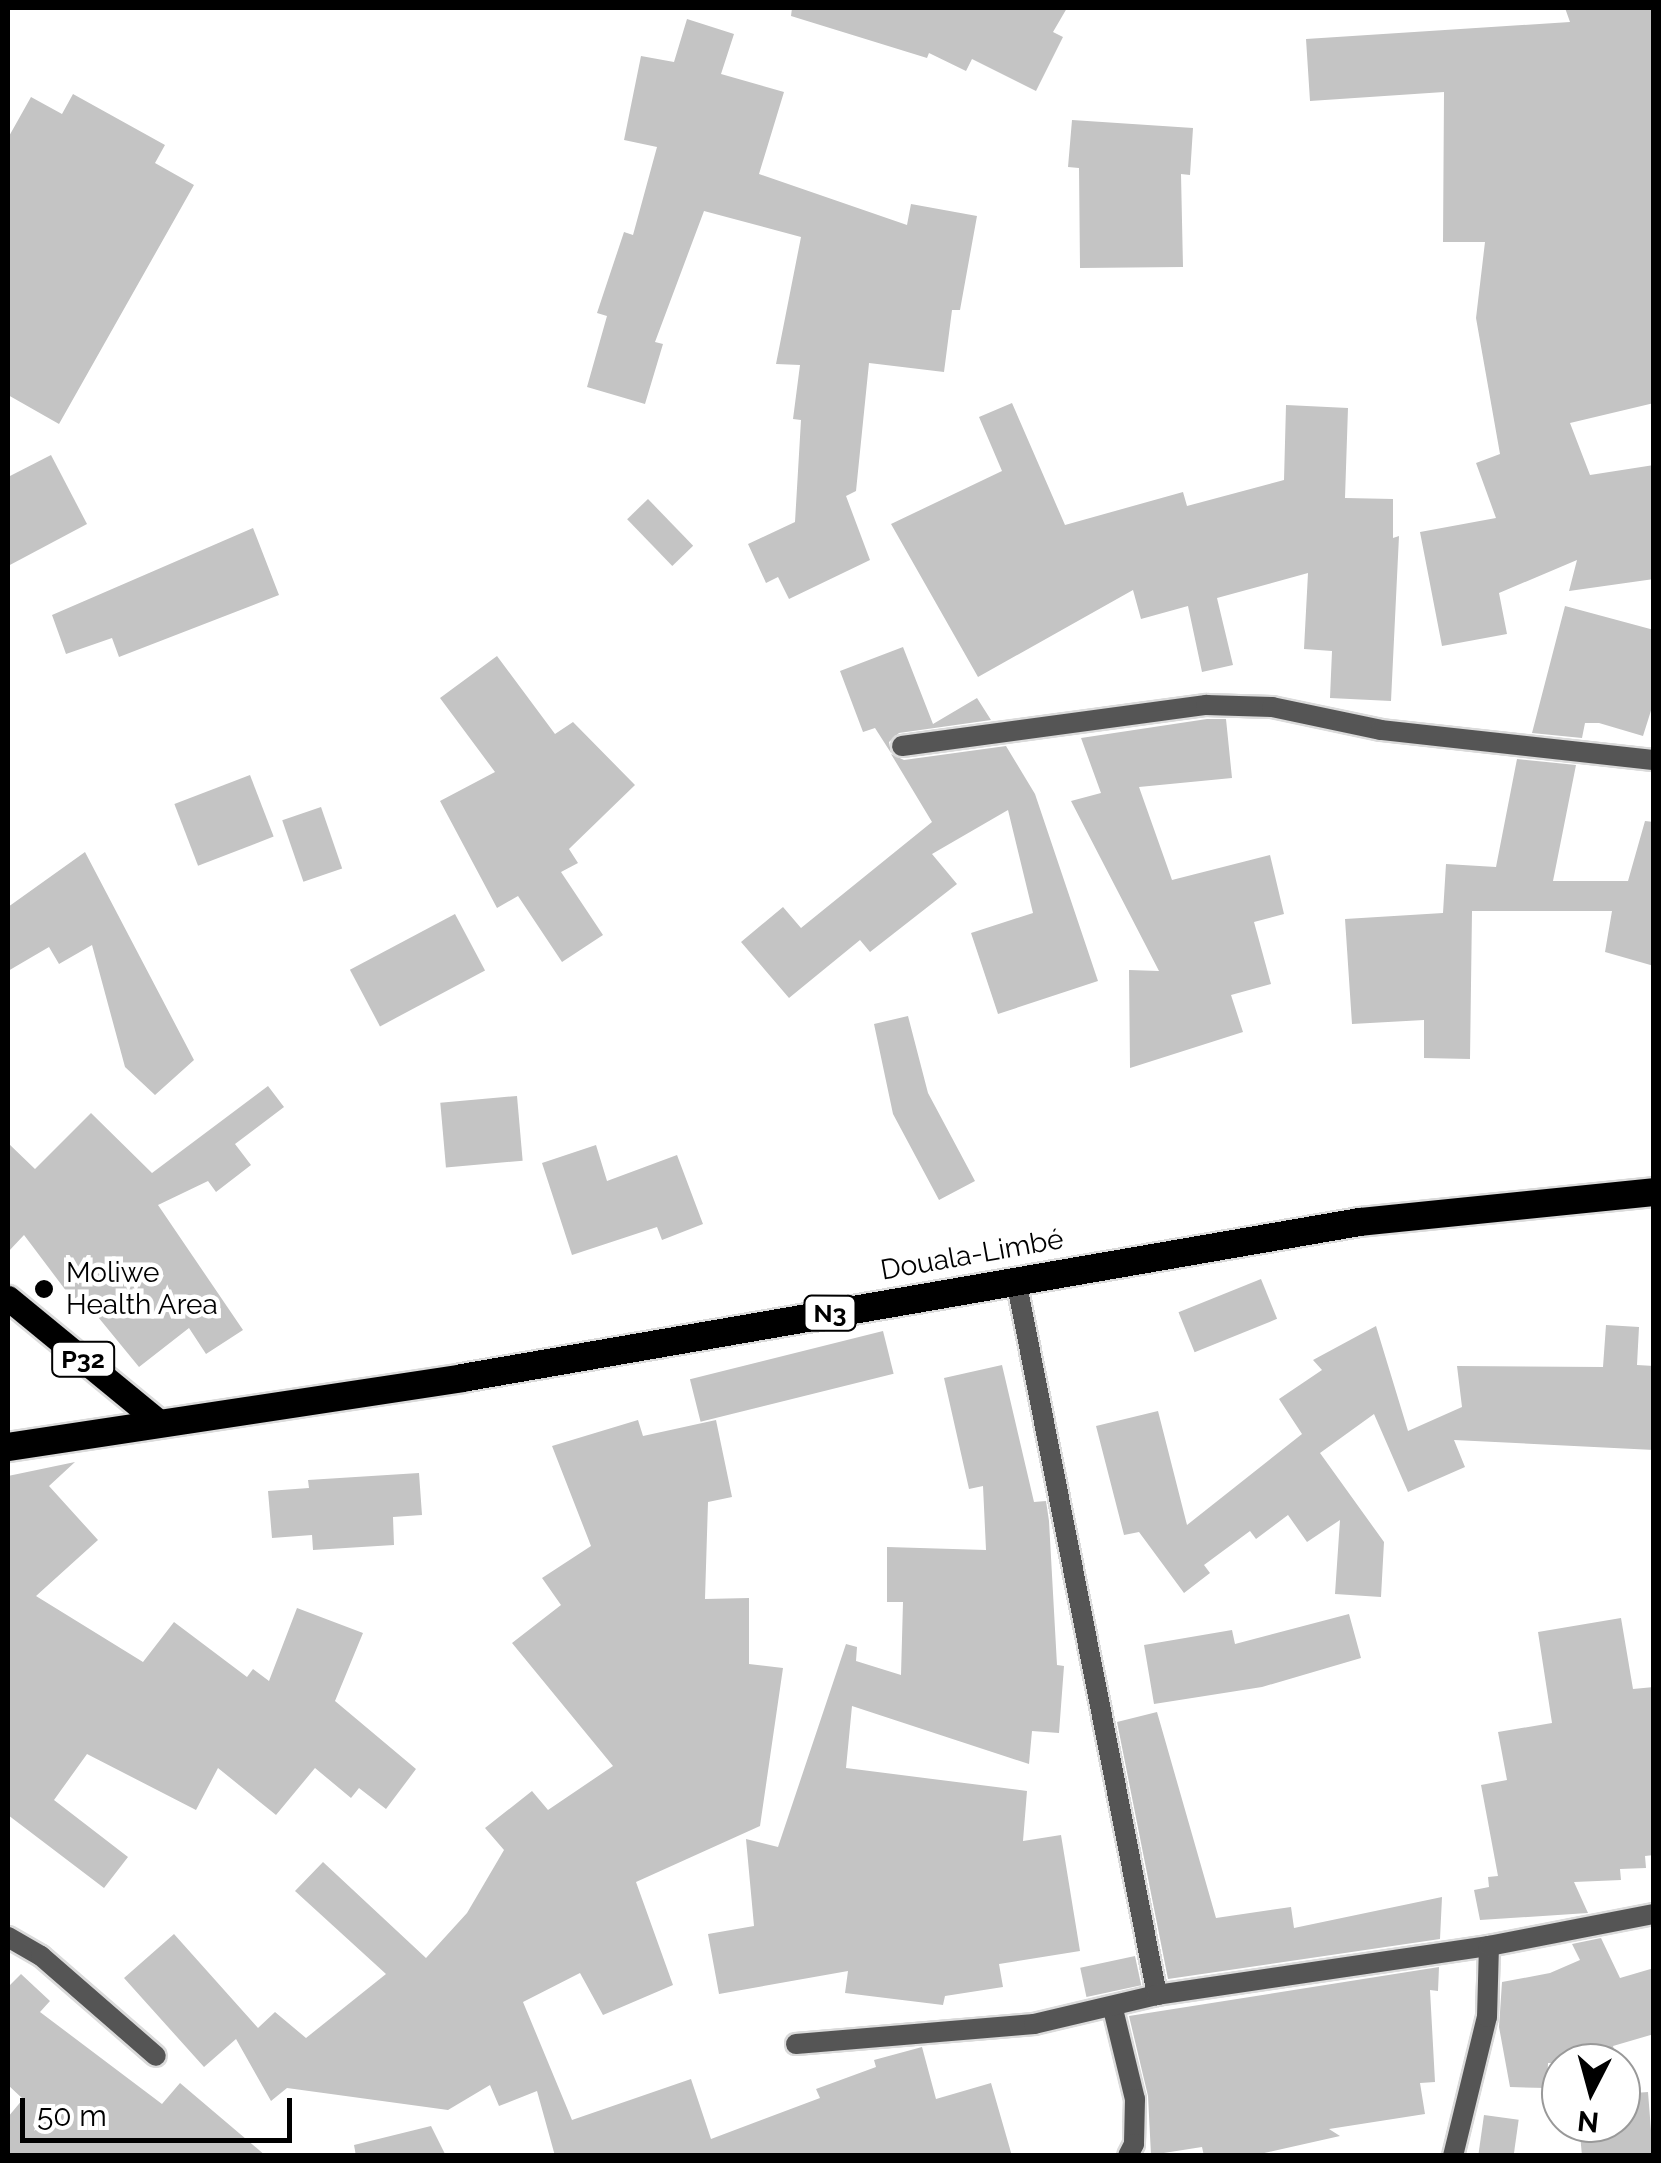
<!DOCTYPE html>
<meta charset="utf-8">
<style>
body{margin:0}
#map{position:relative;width:1661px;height:2163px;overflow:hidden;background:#fff;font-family:Raleway,sans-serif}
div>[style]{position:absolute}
.building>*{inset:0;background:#c4c4c4;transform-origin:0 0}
.roads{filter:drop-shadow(2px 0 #dbdbdb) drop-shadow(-2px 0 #dbdbdb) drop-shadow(0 2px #dbdbdb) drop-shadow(0 -2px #dbdbdb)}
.minor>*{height:20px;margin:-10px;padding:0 10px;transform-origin:10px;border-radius:10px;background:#555}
.primary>*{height:25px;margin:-12.5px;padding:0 12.5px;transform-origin:12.5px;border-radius:12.5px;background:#000}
.trunk>*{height:28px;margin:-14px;padding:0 14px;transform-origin:14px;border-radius:14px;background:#000}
.dots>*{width:28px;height:28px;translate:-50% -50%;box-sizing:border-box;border:5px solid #fff;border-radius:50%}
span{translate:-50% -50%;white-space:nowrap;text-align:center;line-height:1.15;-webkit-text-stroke:9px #fff;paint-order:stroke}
.shield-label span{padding:2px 8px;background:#fff;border:2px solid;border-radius:8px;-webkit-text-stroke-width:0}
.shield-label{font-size:25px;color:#000;font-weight:700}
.street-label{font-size:28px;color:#000}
.poi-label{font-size:28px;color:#000}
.left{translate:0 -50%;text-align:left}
.frame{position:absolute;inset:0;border:10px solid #000;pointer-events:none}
.north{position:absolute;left:1541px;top:2043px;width:100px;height:100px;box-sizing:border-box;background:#fff;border:2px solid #999;border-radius:50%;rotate:186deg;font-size:28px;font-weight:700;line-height:40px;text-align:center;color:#000}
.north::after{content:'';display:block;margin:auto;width:35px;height:45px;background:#000;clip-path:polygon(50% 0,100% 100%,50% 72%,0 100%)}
.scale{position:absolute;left:20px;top:2098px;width:272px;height:45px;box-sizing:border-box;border:5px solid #000;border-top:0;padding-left:12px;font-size:30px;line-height:35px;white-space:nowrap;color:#000;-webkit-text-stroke:8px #fff;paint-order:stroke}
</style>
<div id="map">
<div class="building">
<i style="clip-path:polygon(792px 8px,1067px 8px,1053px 32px,1063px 37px,1036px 91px,972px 59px,966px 71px,929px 53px,927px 58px,791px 16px)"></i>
<i style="clip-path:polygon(1565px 8px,1654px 8px,1654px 403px,1570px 423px,1590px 475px,1654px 465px,1654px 579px,1569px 591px,1577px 560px,1499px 593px,1507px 634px,1442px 646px,1420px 532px,1496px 518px,1476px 463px,1500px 454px,1476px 318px,1485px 242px,1443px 242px,1444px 92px,1310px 101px,1306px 39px,1570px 22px)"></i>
<i style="clip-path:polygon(687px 19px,734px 34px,721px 74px,784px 92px,759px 174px,907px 225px,911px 204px,977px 216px,960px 310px,952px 310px,944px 372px,869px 363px,856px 491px,846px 496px,870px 560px,789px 599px,778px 577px,766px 583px,748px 544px,795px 522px,801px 420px,793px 419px,800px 365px,776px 364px,801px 237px,704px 211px,655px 342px,663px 344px,645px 404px,587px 387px,607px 316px,597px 313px,624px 232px,633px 235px,657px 147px,624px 140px,641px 56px,674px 62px)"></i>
<i style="clip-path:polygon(73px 94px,165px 145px,155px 163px,194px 185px,59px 424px,8px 395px,8px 138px,31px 97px,62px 114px)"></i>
<i style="clip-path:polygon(1072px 120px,1193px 128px,1190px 175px,1181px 174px,1183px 267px,1080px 268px,1079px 168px,1068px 167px)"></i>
<i style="clip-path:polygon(1012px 403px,1065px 525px,1183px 492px,1187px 506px,1284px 480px,1286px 405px,1348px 408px,1345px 498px,1393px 499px,1393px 538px,1399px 536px,1391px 701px,1330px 698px,1332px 651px,1304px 649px,1308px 573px,1217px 598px,1233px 665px,1202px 672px,1188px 606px,1141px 619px,1133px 590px,978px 677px,891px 524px,1002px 471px,979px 417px)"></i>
<i style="clip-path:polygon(51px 455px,87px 524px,8px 566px,8px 477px)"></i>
<i style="left:648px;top:499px;width:65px;height:29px;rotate:46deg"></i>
<i style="clip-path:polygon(253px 528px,279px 595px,119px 657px,112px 638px,66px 654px,52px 615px)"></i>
<i style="clip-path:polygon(1565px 606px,1654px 630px,1654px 701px,1643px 736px,1599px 723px,1585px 723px,1582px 738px,1532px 733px)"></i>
<i style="clip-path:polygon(903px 647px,933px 724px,977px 698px,991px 720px,899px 733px,889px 742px,891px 753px,875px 728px,863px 732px,840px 671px)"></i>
<i style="clip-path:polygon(497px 656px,555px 734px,573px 722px,635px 785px,569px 849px,578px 863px,561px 872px,603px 935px,562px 962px,518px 896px,497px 908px,440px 801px,495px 772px,440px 698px)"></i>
<i style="clip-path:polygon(1207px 719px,1226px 719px,1232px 778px,1139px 787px,1172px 880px,1270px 855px,1284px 914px,1254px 922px,1271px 984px,1231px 995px,1243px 1032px,1130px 1068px,1129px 970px,1159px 971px,1071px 801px,1101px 793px,1081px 738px)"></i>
<i style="clip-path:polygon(1006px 746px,1035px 794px,1098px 981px,998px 1014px,971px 933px,1033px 913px,1008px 810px,932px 854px,957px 884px,870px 952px,860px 940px,789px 998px,741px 942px,783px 907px,801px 928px,932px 822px,891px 754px,904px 760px)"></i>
<i style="clip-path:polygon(1517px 759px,1576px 765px,1553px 881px,1628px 881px,1645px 821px,1654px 822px,1654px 966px,1605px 952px,1612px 911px,1472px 911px,1470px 1059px,1424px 1058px,1424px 1020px,1352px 1024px,1345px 919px,1443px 913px,1446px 864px,1496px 867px)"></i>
<i style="left:250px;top:775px;width:66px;height:81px;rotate:69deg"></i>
<i style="left:321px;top:807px;width:65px;height:41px;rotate:71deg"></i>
<i style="clip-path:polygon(85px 852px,194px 1060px,155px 1095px,125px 1067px,92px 945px,59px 964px,49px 947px,8px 971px,8px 907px)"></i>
<i style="left:455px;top:914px;width:64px;height:119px;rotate:62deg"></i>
<i style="clip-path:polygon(908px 1016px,928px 1093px,975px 1181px,939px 1200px,893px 1114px,874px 1024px)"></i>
<i style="clip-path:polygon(268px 1086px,284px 1107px,235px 1144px,251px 1165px,216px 1192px,208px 1181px,158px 1205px,243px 1330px,206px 1354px,189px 1328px,139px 1367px,80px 1295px,73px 1300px,24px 1235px,8px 1252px,8px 1143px,35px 1169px,91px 1113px,152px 1173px)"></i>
<i style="left:517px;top:1096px;width:65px;height:77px;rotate:85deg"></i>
<i style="clip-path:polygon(596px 1145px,607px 1181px,677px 1155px,703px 1224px,662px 1240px,657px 1227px,572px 1255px,542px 1163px)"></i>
<i style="left:1261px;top:1279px;width:43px;height:89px;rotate:68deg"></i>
<i style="clip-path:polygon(1606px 1325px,1639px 1327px,1637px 1365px,1654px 1366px,1654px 1450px,1454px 1440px,1465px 1467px,1408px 1492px,1374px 1414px,1320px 1453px,1384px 1542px,1381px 1597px,1335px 1594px,1340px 1520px,1307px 1542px,1288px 1515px,1256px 1539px,1250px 1531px,1204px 1565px,1210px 1573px,1184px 1593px,1139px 1532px,1124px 1535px,1096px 1426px,1158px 1411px,1187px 1525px,1302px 1434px,1279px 1399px,1322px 1370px,1313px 1360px,1376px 1326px,1408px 1431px,1462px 1407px,1457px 1366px,1603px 1367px)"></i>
<i style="left:883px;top:1331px;width:44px;height:199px;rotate:76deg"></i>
<i style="clip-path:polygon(1002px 1365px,1034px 1502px,1046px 1501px,1049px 1521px,1057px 1665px,1064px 1666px,1059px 1733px,1032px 1731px,1029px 1764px,852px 1706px,846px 1768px,1027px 1791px,1023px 1841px,1061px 1835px,1080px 1951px,999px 1964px,1003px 1987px,945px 1996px,943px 2005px,845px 1993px,848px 1971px,719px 1994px,708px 1934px,754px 1926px,746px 1839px,778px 1847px,846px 1644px,857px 1647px,856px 1661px,901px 1675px,903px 1602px,887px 1602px,887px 1547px,986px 1550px,983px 1486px,969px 1489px,944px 1378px)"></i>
<i style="clip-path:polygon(638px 1420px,643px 1436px,716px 1420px,732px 1497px,708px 1502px,705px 1599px,749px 1598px,749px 1664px,783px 1668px,760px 1826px,636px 1882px,673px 1985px,603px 2015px,580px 1973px,523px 2002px,572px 2120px,691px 2079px,711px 2139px,820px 2098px,816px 2089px,876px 2067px,874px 2060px,922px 2047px,936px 2099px,991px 2083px,1012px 2156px,555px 2156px,537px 2091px,499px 2106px,490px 2085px,448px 2110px,287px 2088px,271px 2101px,236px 2039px,204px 2067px,124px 1978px,174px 1934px,258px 2028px,275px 2012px,306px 2038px,386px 1974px,295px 1891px,323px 1862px,426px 1958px,467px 1913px,504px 1850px,485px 1828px,532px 1791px,548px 1810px,613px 1766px,512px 1643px,561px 1605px,542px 1578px,591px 1546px,552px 1446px)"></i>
<i style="clip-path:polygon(75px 1462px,49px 1486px,98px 1540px,36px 1596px,143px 1662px,174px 1622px,247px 1677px,253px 1669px,269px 1681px,297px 1608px,363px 1633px,335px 1701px,416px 1769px,386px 1809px,359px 1788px,351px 1798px,315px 1768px,276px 1815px,218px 1768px,196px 1810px,87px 1754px,54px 1800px,128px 1857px,104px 1888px,8px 1815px,8px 1476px)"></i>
<i style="clip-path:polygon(419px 1473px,422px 1515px,393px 1517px,394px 1545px,313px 1550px,312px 1535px,272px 1538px,268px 1491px,309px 1488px,308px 1480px)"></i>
<i style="clip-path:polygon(1349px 1614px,1361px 1658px,1262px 1687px,1154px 1704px,1144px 1645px,1232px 1630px,1235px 1644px)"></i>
<i style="clip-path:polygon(1621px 1618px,1633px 1689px,1654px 1687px,1654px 1855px,1645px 1856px,1646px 1868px,1620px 1869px,1621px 1880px,1574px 1882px,1588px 1913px,1480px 1920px,1474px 1890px,1489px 1887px,1488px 1877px,1498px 1876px,1481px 1785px,1507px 1780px,1498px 1732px,1552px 1723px,1538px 1632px)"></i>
<i style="clip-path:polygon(1157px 1712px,1216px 1918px,1291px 1907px,1294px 1928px,1442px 1897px,1440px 1939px,1168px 1979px,1117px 1722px)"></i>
<i style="clip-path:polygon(1601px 1938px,1620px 1978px,1654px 1968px,1654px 2034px,1613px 2046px,1618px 2063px,1548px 2063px,1547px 2088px,1510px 2087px,1499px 2027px,1502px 1982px,1550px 1973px,1580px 1960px,1572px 1944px)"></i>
<i style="left:1135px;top:1956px;width:30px;height:56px;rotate:78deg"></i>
<i style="clip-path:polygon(1439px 1967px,1438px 1991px,1430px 1990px,1435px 2082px,1420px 2083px,1425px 2114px,1329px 2129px,1340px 2136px,1251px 2156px,1204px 2156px,1202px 2147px,1151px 2155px,1148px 2096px,1129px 2016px)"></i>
<i style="clip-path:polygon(21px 1974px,50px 2001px,40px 2012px,162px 2104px,180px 2083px,266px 2156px,8px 2156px,8px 2117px,23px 2099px,8px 2085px,8px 1987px)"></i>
<i style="clip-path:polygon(1648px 2092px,1653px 2156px,1582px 2156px,1579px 2123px,1621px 2123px,1621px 2094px)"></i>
<i style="left:1484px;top:2115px;width:35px;height:41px;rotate:8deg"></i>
<i style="clip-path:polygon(431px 2126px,446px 2156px,356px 2156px,354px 2145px)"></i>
</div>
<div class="roads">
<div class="minor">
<i style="left:902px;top:746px;width:307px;rotate:-7.7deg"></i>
<i style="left:1206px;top:705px;width:66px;rotate:1.7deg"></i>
<i style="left:1272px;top:707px;width:111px;rotate:11.9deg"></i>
<i style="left:1381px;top:730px;width:275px;rotate:6.3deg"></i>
<i style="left:1016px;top:1280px;width:729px;rotate:78.84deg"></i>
<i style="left:8px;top:1937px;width:38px;rotate:30deg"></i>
<i style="left:41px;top:1956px;width:152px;rotate:41deg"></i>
<i style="left:1113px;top:2009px;width:93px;rotate:76.3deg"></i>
<i style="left:1135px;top:2099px;width:45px;rotate:91.3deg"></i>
<i style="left:1134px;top:2144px;width:13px;rotate:117deg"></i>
<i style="left:796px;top:2044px;width:239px;rotate:-4.8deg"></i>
<i style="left:1034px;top:2024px;width:126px;rotate:-13.3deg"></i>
<i style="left:1157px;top:1995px;width:336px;rotate:-8.4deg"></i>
<i style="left:1453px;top:2156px;width:143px;rotate:-76.3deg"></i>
<i style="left:1487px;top:2017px;width:71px;rotate:-88.4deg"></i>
<i style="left:1489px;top:1946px;width:168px;rotate:-11deg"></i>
</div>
<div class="primary">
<i style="left:8px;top:1298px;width:194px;rotate:39.4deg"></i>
</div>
<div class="trunk">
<i style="left:8px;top:1447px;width:459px;rotate:-8.6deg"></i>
<i style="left:462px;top:1378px;width:911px;rotate:-9.86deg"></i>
<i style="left:1360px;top:1222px;width:296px;rotate:-5.8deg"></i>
</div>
</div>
<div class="dots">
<i style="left:44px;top:1289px;background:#000"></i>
</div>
<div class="shield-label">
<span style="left:830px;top:1313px">N3</span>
<span style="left:83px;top:1359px">P32</span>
</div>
<div class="street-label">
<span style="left:972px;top:1255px;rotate:-10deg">Douala-Limbé</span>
</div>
<div class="poi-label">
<span class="left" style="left:66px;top:1289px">Moliwe<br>Health Area</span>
</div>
<div class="frame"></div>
<div class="north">N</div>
<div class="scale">50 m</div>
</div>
